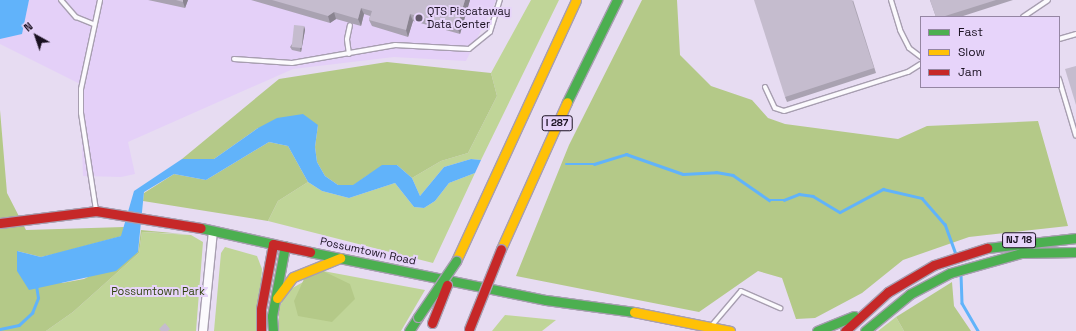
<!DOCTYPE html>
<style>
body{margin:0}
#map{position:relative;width:1076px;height:331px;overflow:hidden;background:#e7dcf2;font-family:"Space Grotesk",sans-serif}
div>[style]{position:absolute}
.built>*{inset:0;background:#e4d0f8}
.green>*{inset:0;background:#c0d598}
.forest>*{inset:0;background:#b4c988}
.water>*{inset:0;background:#61b3fa}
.stream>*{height:2.5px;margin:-1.25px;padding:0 1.25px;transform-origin:1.25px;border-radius:1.25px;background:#61b3fa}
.roads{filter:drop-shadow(1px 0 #a79eb0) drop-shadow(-1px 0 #a79eb0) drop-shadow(0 1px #a79eb0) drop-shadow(0 -1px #a79eb0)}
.lane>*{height:4px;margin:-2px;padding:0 2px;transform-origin:2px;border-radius:2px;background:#fbfafd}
.street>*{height:8px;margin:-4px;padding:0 4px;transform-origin:4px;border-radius:4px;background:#fbfafd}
.fast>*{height:9px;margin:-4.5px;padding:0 4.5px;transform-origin:4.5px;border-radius:4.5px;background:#4caf50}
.slow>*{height:9px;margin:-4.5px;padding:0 4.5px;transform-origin:4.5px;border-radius:4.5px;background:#ffc107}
.jam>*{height:9px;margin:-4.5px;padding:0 4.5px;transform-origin:4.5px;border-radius:4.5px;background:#c62828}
.bridges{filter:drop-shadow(1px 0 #a79eb0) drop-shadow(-1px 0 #a79eb0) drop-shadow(0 1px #a79eb0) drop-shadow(0 -1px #a79eb0)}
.fast-bridge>*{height:9px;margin:-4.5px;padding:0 4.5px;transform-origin:4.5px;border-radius:4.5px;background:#4caf50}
.jam-bridge>*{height:9px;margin:-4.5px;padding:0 4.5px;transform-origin:4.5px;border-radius:4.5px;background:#c62828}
.wall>*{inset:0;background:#a9a2b1}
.shaded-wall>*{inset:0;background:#8a8490}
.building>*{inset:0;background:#c5bcce;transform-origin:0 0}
.dots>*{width:11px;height:11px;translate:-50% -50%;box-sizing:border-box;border:2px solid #e7d4fa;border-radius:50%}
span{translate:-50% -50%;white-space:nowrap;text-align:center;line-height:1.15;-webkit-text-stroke:4px #e7d4fa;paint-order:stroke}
.shield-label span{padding:1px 3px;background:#e7d4fa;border:1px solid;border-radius:3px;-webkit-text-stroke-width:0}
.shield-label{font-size:10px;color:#1a1121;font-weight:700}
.poi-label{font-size:11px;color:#1a1121}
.left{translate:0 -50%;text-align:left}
.street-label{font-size:11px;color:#1a1121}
.park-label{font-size:11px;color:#31440f}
.legend{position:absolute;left:920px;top:16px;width:140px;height:72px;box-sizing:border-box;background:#e7d4fa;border:1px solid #9586a3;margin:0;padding:5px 7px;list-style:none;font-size:12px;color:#1a1121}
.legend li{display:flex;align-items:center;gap:8px;height:20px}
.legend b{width:20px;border:1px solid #9586a3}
.north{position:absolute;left:16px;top:16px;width:40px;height:40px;-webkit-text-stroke:3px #e7d4fa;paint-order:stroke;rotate:320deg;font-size:11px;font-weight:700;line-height:16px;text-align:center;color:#1a1121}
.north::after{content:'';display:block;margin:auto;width:14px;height:18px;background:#1a1121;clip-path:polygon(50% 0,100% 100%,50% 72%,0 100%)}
</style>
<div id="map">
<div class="built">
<i style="clip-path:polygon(0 0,496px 0,466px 61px,394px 57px,293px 69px,128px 142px,135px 174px,121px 177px,83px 176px,80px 84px,0 44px)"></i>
</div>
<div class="green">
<i style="clip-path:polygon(531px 0,559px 0,481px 160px,471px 159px,444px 167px,420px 196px,412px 178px,441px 161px,468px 153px,497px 96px,491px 73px)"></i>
<i style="clip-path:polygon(475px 173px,433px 263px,268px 221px,278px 201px,308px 182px,322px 191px,349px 198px,395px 183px,414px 207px,424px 208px,435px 201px,449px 183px)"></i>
<i style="clip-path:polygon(142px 232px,191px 235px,203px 242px,196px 331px,46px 331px,73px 312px,139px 253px)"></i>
<i style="clip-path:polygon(225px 247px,257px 256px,262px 269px,257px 331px,214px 331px,221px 253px)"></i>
<i style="clip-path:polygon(323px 271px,425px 290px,401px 331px,279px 331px,279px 308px,287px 291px)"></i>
<i style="clip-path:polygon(505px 315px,556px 320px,542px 331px,492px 331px)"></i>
<i style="clip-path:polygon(896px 317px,904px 331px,878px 331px)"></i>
</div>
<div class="forest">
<i style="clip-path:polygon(642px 0,677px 0,680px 55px,711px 86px,752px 100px,768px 118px,785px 124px,898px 139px,927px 126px,1038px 121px,1068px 226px,969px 237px,903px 260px,862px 293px,815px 318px,796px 319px,782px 278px,758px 271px,699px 312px,516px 276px,569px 145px)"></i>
<i style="clip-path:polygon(387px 62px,491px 73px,497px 96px,468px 153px,441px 161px,412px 178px,397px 165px,368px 175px,354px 185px,338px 185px,325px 176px,317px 162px,315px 147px,318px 125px,258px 128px,214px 159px,182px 159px,279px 79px)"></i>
<i style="clip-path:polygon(0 110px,7px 193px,26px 230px,124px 227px,122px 236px,59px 253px,41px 257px,17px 251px,62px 283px,84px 279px,138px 252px,141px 230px,183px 234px,142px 232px,139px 253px,73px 312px,46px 331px,0 331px)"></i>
<i style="clip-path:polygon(269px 142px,288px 146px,308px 182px,278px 201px,268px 221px,143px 201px,144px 193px,174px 174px,206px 180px)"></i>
<i style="clip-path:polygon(323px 271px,350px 284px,355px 299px,332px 322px,298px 316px,294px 301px,304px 279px)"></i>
<i style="clip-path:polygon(952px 282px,954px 306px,971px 331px,904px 331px,896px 317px)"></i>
</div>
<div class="water">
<i style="clip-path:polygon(0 0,29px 0,22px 34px,0 39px)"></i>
<i style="clip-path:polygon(303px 114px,318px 125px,315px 147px,317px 162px,325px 176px,338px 185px,353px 185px,382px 165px,397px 165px,412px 178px,420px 196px,444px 167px,471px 159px,481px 160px,475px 173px,449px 183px,435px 201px,424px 208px,414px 207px,395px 183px,349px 198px,322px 191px,308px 182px,288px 146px,269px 142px,206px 180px,174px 174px,144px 192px,138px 252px,116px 271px,29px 290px,17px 271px,17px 251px,41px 257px,121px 236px,134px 191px,182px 159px,214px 159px,258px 128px,277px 118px)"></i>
</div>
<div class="stream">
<i style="left:566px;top:164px;width:28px"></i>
<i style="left:594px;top:164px;width:34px;rotate:-17deg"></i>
<i style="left:626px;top:154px;width:60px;rotate:19.3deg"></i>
<i style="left:683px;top:174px;width:33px;rotate:-3deg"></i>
<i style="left:716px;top:172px;width:17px;rotate:10deg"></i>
<i style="left:733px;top:175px;width:44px;rotate:34.8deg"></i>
<i style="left:769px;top:200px;width:15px"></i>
<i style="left:784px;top:200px;width:16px;rotate:-22deg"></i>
<i style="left:799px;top:194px;width:14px;rotate:8deg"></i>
<i style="left:813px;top:196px;width:31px;rotate:31deg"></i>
<i style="left:840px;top:212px;width:49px;rotate:-28.1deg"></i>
<i style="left:883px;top:189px;width:40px;rotate:13deg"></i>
<i style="left:922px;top:198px;width:35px;rotate:49deg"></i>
<i style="left:945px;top:224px;width:32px;rotate:70deg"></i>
<i style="left:961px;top:274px;width:29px;rotate:88deg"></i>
<i style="left:962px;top:303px;width:32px;rotate:60deg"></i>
<i style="left:0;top:329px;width:19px;rotate:-12deg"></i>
<i style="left:19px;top:325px;width:18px;rotate:-43deg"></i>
<i style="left:32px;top:313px;width:16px;rotate:-68deg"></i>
<i style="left:38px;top:298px;width:12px;rotate:-99deg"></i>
</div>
<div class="roads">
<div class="lane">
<i style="left:61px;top:0;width:23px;rotate:49deg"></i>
<i style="left:76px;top:17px;width:18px;rotate:22deg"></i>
<i style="left:891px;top:0;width:31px;rotate:73deg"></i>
<i style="left:900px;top:30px;width:20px;rotate:63deg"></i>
<i style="left:909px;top:48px;width:15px;rotate:37deg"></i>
<i style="left:1023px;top:17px;width:30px;rotate:-34deg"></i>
<i style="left:1059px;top:39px;width:18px;rotate:-16deg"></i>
<i style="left:349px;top:54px;width:15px;rotate:-98deg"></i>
<i style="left:347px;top:39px;width:14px;rotate:-78deg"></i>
<i style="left:234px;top:59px;width:58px;rotate:3.9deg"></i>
<i style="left:292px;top:63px;width:105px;rotate:-9.9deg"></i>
<i style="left:395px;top:45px;width:74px;rotate:3.1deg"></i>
<i style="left:469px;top:49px;width:27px;rotate:-39deg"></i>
<i style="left:490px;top:32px;width:34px;rotate:-73deg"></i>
<i style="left:1059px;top:79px;width:59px;rotate:73.4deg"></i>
<i style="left:765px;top:87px;width:23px;rotate:65deg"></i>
<i style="left:775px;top:108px;width:9px;rotate:18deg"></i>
<i style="left:784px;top:111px;width:130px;rotate:-17.5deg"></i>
<i style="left:908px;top:72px;width:15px;rotate:-32deg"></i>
<i style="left:96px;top:210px;width:98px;rotate:-98.8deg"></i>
<i style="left:81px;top:113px;width:24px;rotate:-90deg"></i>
<i style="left:81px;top:89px;width:91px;rotate:-77.9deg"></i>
<i style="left:713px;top:324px;width:43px;rotate:-49.7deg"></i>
<i style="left:741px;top:291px;width:43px;rotate:23.6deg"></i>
</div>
<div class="street">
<i style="left:203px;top:331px;width:100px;rotate:-84.3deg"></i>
</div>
<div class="fast">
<i style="left:567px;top:102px;width:114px;rotate:-63.9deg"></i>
<i style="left:201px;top:228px;width:74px;rotate:12.5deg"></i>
<i style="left:987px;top:248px;width:90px;rotate:-6.4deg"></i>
<i style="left:310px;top:252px;width:241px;rotate:11.5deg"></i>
<i style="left:546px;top:300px;width:89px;rotate:7.8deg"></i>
<i style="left:273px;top:331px;width:15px;rotate:-94deg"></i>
<i style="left:272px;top:316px;width:71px;rotate:-79.5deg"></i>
<i style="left:409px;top:331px;width:17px;rotate:-57deg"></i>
<i style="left:817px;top:331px;width:40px;rotate:-22deg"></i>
<i style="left:865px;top:331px;width:58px;rotate:-39.4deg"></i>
<i style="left:910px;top:294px;width:45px;rotate:-27.7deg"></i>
<i style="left:950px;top:273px;width:74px;rotate:-15.7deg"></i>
<i style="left:1021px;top:253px;width:55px;rotate:-1deg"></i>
</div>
<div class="slow">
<i style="left:501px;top:249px;width:161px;rotate:-65.8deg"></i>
<i style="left:456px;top:261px;width:287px;rotate:-65.3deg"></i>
<i style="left:277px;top:298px;width:26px;rotate:-53deg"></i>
<i style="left:293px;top:277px;width:51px;rotate:-22deg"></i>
<i style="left:634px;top:312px;width:98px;rotate:11.2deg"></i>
</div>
<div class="jam">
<i style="left:0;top:223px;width:97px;rotate:-7.1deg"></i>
<i style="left:96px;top:211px;width:106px;rotate:9.2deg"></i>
<i style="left:261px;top:331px;width:22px;rotate:-90deg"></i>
<i style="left:261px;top:309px;width:66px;rotate:-79.5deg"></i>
<i style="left:273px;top:244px;width:38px;rotate:12deg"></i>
<i style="left:845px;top:331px;width:58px;rotate:-42.2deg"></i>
<i style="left:888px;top:292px;width:53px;rotate:-30.4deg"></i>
<i style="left:934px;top:265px;width:56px;rotate:-17.8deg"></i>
</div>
</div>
<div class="bridges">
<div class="fast-bridge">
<i style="left:418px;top:317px;width:68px;rotate:-55.8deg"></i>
</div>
<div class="jam-bridge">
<i style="left:432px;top:323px;width:41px;rotate:-68.5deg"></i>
<i style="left:469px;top:329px;width:86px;rotate:-68.2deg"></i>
</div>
</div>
<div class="wall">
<i style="clip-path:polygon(148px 0,188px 0,185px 8px)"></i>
<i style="clip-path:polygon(251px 0,470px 0,460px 34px,413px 21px,408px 37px,372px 26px,369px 20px,370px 16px,364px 14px,361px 26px,336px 19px,330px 23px)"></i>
<i style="clip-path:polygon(853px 0,876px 73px,787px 102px,785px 97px)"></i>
<i style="clip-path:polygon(930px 0,1013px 0,960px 17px,936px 17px)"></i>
<i style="clip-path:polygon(304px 26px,305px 30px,301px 52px,292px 50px,290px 47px)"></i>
</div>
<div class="shaded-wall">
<i style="clip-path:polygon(183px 0,188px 0,185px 8px,183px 2px)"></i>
<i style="clip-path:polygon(465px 0,470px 0,460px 34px,457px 27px)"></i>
<i style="clip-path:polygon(361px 8px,364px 14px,361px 26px,358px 19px)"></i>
<i style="clip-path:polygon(334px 12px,336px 19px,330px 23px,328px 16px)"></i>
<i style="clip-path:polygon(410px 14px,413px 21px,408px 37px,406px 30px)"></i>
<i style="clip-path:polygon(304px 26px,305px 30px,301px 52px,300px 48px)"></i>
</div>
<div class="building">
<i style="clip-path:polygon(176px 0,183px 0,183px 2px)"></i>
<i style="clip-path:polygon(272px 0,465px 0,457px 27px,410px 14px,406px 30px,369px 20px,372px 11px,361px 8px,358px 19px,334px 12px,328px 16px)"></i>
<i style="clip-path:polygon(754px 0,852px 0,874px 68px,785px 97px)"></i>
<i style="clip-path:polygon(930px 0,996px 0,942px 17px,936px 17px)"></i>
<i style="left:294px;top:25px;width:10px;height:22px;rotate:6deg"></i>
<i style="clip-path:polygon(1076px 66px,1076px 105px,1065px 69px)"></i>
<i style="clip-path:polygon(165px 323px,170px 329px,168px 331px,161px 331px,159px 329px)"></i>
</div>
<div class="dots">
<i style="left:419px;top:18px;background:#62586a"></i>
</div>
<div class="shield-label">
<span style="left:557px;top:123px">I 287</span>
<span style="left:1019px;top:240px">NJ 18</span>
</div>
<div class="poi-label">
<span class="left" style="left:427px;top:18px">QTS Piscataway<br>Data Center</span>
</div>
<div class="street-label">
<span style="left:368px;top:251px;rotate:12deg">Possumtown Road</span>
</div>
<div class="park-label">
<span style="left:158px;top:291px">Possumtown Park</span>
</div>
<ul class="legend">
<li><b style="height:5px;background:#4caf50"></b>Fast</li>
<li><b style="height:5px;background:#ffc107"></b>Slow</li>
<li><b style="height:5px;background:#c62828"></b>Jam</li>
</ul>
<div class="north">N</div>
</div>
